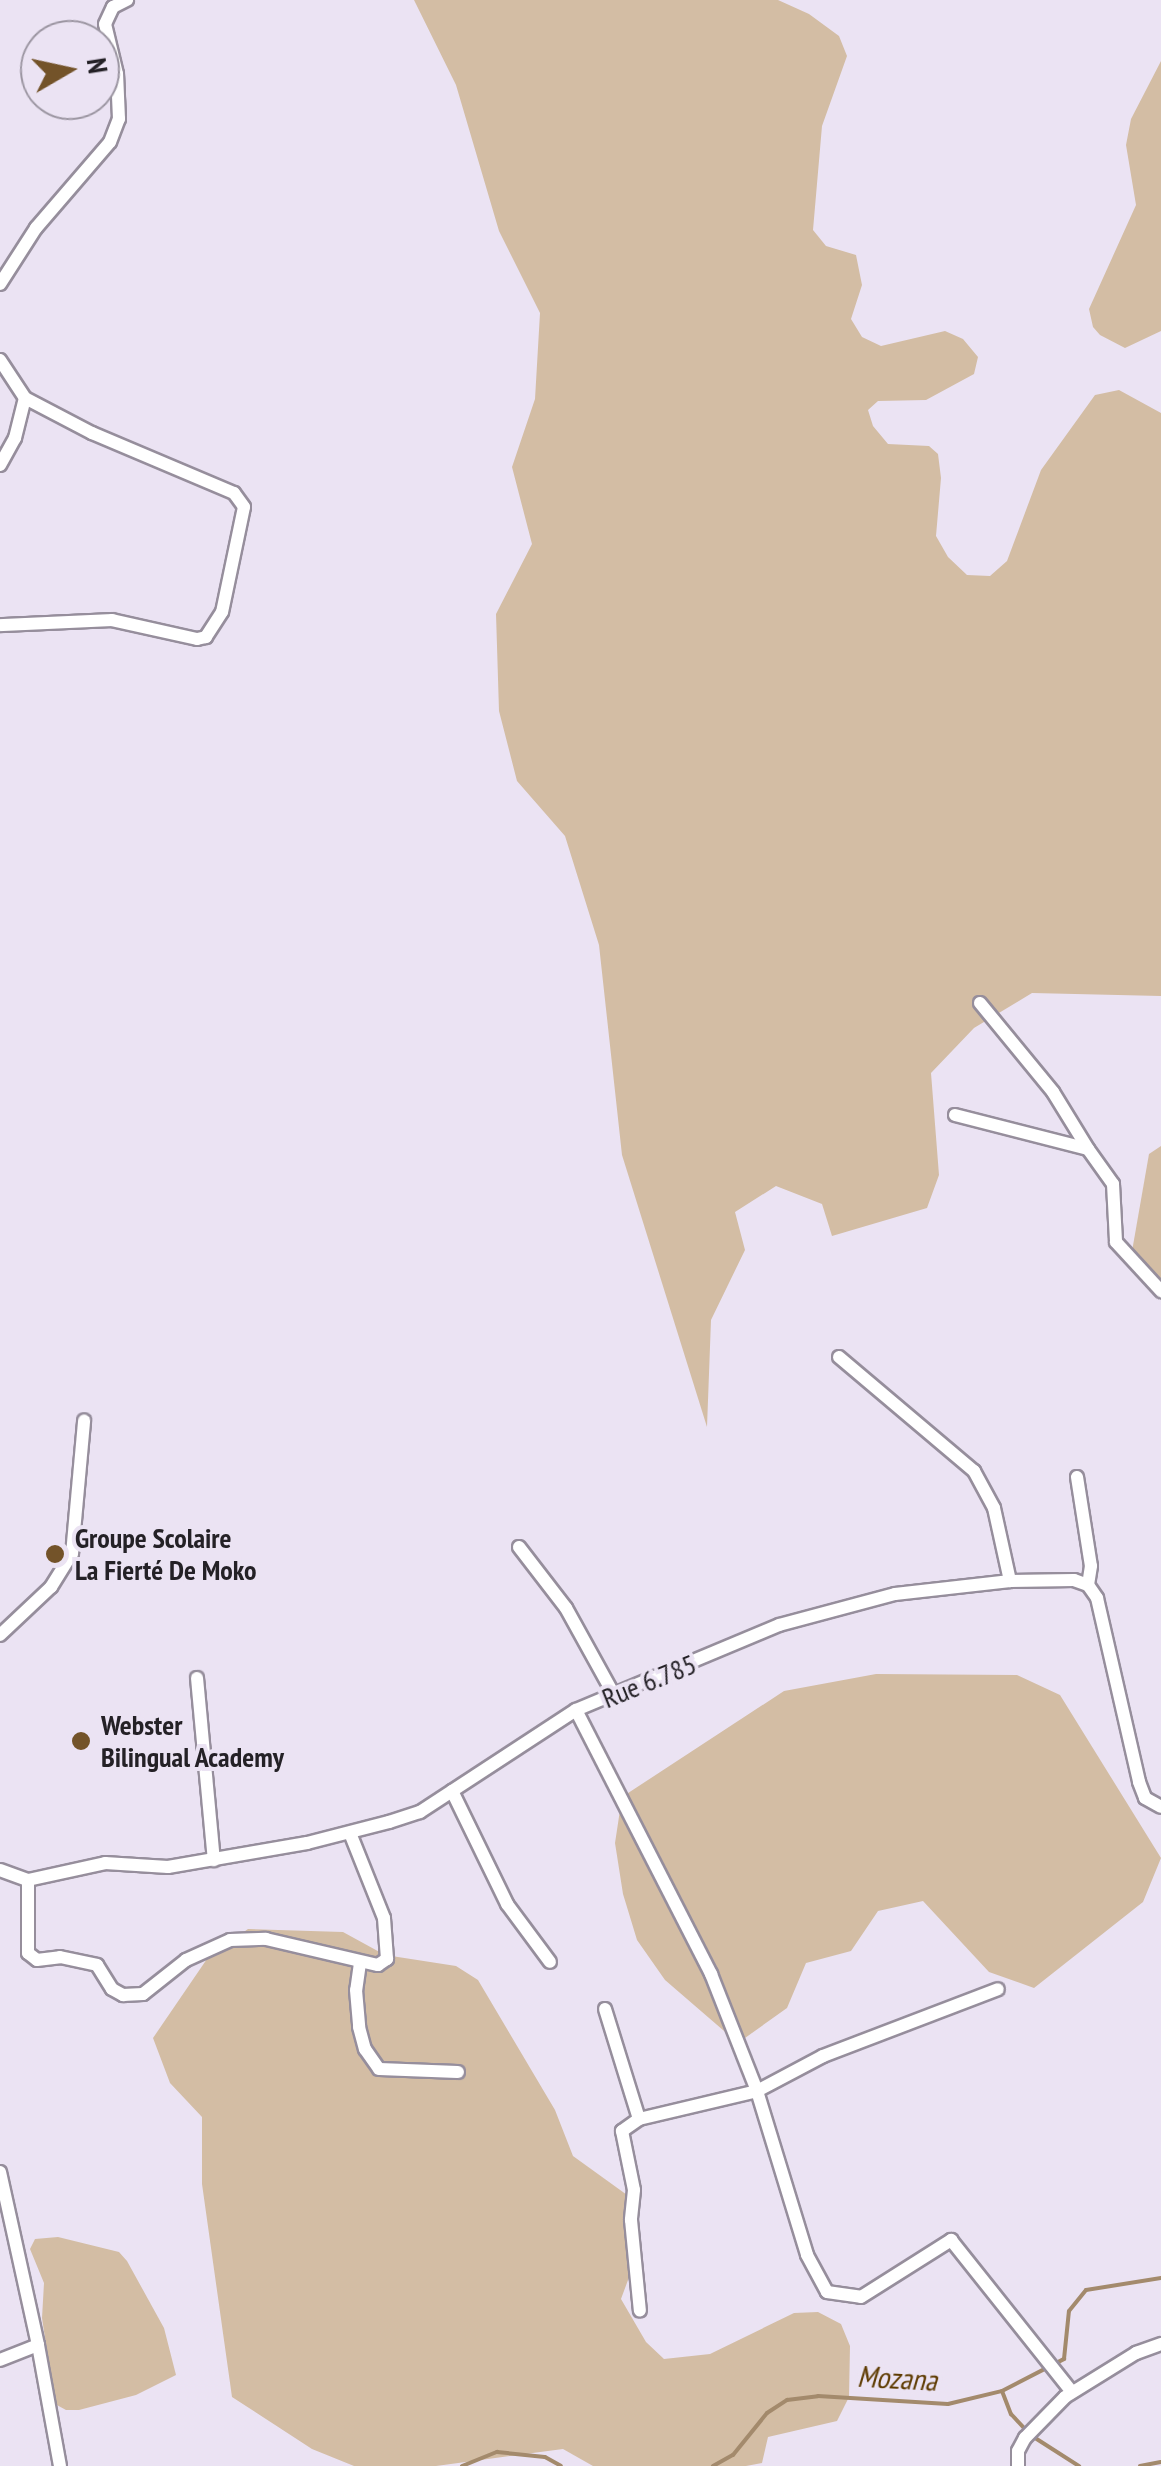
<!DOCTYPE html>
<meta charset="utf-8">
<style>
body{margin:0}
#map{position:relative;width:1161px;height:2466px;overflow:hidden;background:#ebe3f3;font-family:"PT Sans Narrow",sans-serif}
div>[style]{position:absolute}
.green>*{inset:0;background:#d3bda4}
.stream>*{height:4px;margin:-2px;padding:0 2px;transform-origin:2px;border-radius:2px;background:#a38a6c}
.roads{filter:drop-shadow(2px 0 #968e9c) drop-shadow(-2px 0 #968e9c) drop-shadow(0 2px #968e9c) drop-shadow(0 -2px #968e9c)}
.minor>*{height:12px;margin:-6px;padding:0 6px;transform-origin:6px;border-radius:6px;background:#fff}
.dots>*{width:28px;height:28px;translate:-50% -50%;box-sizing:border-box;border:5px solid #ebe3f3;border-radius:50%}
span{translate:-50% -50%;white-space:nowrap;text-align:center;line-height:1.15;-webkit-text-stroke:8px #ebe3f3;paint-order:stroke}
.poi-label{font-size:28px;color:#242126;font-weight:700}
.left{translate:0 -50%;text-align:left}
.street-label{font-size:28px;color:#242126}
.water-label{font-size:30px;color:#5e3b01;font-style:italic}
.north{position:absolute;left:20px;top:20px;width:100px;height:100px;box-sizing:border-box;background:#ebe3f3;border:2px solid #9b95a1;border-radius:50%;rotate:81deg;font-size:28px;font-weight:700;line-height:40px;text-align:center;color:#242126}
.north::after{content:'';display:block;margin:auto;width:35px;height:45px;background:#735329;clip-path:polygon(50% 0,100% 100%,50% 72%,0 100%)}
</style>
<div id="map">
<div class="green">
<i style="clip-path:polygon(414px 0,778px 0,809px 14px,839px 36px,847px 56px,822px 126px,813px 230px,826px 246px,856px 255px,862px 285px,851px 319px,862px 337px,881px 346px,945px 331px,963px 339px,978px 357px,974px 374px,926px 400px,878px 401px,868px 410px,873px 426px,888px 444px,929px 446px,938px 454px,941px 478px,936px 536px,948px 557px,967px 575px,990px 576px,1007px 561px,1041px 470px,1095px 395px,1119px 390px,1161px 413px,1161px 996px,1032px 993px,974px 1028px,931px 1073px,939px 1175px,927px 1208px,832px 1236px,822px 1204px,776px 1186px,735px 1212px,745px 1250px,711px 1320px,707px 1427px,622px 1155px,599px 945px,565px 836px,517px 781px,499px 711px,496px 614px,532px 544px,512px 467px,535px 399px,540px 313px,499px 231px,456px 85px)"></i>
<i style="clip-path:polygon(1161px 61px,1161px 331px,1125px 348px,1100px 335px,1093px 327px,1089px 309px,1136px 205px,1126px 145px,1131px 119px)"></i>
<i style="clip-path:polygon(1161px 1146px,1161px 1300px,1131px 1257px,1149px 1154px)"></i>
<i style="clip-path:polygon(876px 1674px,1017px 1675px,1060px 1695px,1161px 1858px,1143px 1902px,1034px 1988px,989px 1972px,923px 1901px,878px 1911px,851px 1951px,806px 1963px,787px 2008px,738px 2043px,665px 1980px,637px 1940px,623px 1894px,615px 1843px,622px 1797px,784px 1691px)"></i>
<i style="clip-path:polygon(248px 1929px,343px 1932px,385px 1955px,456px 1966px,478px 1980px,555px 2110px,573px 2156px,634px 2200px,638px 2253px,621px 2299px,646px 2342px,664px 2359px,710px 2354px,794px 2313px,818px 2312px,841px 2324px,850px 2346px,849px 2397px,837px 2421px,768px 2437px,762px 2463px,746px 2466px,593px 2466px,563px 2449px,436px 2466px,354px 2466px,312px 2449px,232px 2397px,202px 2184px,202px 2117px,170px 2083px,153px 2038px,209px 1956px)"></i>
<i style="clip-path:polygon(58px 2237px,119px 2252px,127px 2261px,164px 2328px,176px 2375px,136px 2395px,79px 2410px,66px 2410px,55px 2404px,42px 2318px,44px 2283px,30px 2249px,35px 2239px)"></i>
</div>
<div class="stream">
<i style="left:1002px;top:2391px;width:25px;rotate:69deg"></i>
<i style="left:1011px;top:2414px;width:21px;rotate:47deg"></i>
<i style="left:1032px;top:2436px;width:56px;rotate:32.6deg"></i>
<i style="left:462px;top:2466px;width:38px;rotate:-22deg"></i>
<i style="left:497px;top:2452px;width:48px;rotate:5.9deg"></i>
<i style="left:545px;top:2457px;width:18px;rotate:29deg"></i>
<i style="left:713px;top:2466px;width:23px;rotate:-29deg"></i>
<i style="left:733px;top:2455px;width:54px;rotate:-51deg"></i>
<i style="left:767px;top:2413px;width:24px;rotate:-33deg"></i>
<i style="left:787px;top:2400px;width:31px;rotate:-7deg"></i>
<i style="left:818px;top:2396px;width:130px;rotate:3.5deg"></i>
<i style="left:948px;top:2404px;width:56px;rotate:-13.5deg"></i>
<i style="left:1002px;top:2391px;width:70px;rotate:-27.3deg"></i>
<i style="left:1064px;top:2359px;width:48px;rotate:-84.1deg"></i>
<i style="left:1069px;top:2311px;width:27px;rotate:-51deg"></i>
<i style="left:1086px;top:2290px;width:76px;rotate:-9.1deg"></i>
<i style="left:1140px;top:2466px;width:21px;rotate:-11deg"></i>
</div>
<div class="roads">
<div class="minor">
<i style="left:0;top:284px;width:67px;rotate:-57.3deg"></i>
<i style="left:36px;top:228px;width:113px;rotate:-49.3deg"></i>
<i style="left:110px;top:142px;width:25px;rotate:-69deg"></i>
<i style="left:119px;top:119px;width:45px;rotate:-92.5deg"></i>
<i style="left:117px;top:74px;width:51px;rotate:-103.5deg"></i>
<i style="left:105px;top:24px;width:19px;rotate:-65deg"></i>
<i style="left:113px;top:7px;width:16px;rotate:-27deg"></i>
<i style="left:0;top:360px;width:45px;rotate:56.7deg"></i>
<i style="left:25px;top:398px;width:76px;rotate:27.6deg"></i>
<i style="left:92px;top:433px;width:154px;rotate:22.9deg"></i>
<i style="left:234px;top:493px;width:17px;rotate:54deg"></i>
<i style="left:244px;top:507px;width:107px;rotate:101.8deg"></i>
<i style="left:222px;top:612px;width:30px;rotate:123deg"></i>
<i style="left:206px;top:637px;width:9px;rotate:167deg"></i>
<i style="left:197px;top:639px;width:87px;rotate:-167.4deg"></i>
<i style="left:112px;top:620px;width:112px;rotate:177.4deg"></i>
<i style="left:0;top:465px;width:31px;rotate:-61deg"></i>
<i style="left:15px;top:438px;width:41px;rotate:-76deg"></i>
<i style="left:980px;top:1003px;width:115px;rotate:50.6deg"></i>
<i style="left:1053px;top:1092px;width:67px;rotate:58.4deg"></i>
<i style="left:955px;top:1115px;width:137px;rotate:14.3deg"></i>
<i style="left:1088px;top:1149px;width:43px;rotate:54.5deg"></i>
<i style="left:1113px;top:1184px;width:58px;rotate:87deg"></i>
<i style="left:1116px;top:1242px;width:67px;rotate:47.4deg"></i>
<i style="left:839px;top:1357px;width:177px;rotate:40.2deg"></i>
<i style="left:974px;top:1471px;width:42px;rotate:61.6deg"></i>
<i style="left:994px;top:1508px;width:75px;rotate:77.6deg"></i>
<i style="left:1077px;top:1477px;width:90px;rotate:81.1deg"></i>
<i style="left:1091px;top:1566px;width:19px;rotate:99deg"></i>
<i style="left:519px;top:1547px;width:77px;rotate:52.4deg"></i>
<i style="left:566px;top:1608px;width:99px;rotate:61.1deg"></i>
<i style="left:0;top:1635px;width:70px;rotate:-43.3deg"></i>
<i style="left:51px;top:1587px;width:39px;rotate:-58deg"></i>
<i style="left:72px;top:1554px;width:134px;rotate:-84.8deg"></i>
<i style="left:197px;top:1678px;width:183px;rotate:84.7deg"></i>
<i style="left:576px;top:1710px;width:297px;rotate:62.9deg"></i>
<i style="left:711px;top:1974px;width:126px;rotate:68.5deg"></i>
<i style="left:757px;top:2091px;width:171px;rotate:73deg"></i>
<i style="left:807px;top:2255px;width:42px;rotate:61.6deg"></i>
<i style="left:827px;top:2292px;width:34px;rotate:8deg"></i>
<i style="left:861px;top:2297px;width:107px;rotate:-32.3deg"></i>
<i style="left:951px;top:2240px;width:194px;rotate:51.5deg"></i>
<i style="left:452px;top:1791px;width:126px;rotate:64deg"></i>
<i style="left:507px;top:1904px;width:72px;rotate:53.4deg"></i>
<i style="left:0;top:1870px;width:30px;rotate:20deg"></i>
<i style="left:28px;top:1880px;width:79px;rotate:-12.4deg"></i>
<i style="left:105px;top:1863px;width:63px;rotate:3.6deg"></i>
<i style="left:168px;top:1867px;width:141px;rotate:-9.8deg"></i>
<i style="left:307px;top:1843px;width:85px;rotate:-14.4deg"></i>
<i style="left:389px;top:1822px;width:33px;rotate:-18deg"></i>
<i style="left:420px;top:1812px;width:186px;rotate:-33.2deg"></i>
<i style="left:576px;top:1710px;width:220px;rotate:-22.7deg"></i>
<i style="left:779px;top:1625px;width:120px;rotate:-15deg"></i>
<i style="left:895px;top:1594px;width:116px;rotate:-6.4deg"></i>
<i style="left:1010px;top:1581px;width:64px;rotate:-0.9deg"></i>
<i style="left:1074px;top:1580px;width:15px;rotate:20deg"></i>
<i style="left:1088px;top:1585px;width:16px;rotate:55deg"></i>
<i style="left:1097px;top:1598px;width:189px;rotate:77.1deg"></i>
<i style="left:1139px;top:1782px;width:17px;rotate:69deg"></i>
<i style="left:1145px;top:1798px;width:18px;rotate:29deg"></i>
<i style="left:28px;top:1880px;width:73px;rotate:90deg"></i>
<i style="left:28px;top:1953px;width:11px;rotate:38deg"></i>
<i style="left:37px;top:1960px;width:23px;rotate:-7deg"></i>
<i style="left:60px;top:1957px;width:38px;rotate:12deg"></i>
<i style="left:97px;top:1965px;width:28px;rotate:58deg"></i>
<i style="left:112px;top:1989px;width:13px;rotate:29deg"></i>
<i style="left:123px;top:1995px;width:20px;rotate:-3deg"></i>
<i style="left:143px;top:1994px;width:55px;rotate:-38.3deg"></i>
<i style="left:186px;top:1960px;width:48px;rotate:-24.4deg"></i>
<i style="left:230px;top:1940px;width:36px;rotate:-2deg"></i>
<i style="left:266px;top:1939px;width:115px;rotate:13.1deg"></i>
<i style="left:378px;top:1965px;width:11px;rotate:-34deg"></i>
<i style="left:387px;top:1959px;width:41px;rotate:-94.2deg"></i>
<i style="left:384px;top:1918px;width:92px;rotate:-111.8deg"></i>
<i style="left:360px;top:1963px;width:27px;rotate:98deg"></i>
<i style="left:356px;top:1990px;width:37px;rotate:85deg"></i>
<i style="left:359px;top:2027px;width:23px;rotate:75deg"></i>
<i style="left:365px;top:2049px;width:24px;rotate:55deg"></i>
<i style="left:379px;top:2069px;width:79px;rotate:2.2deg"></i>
<i style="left:605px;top:2009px;width:115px;rotate:72.8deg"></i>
<i style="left:639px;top:2119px;width:121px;rotate:-13.3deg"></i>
<i style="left:757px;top:2091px;width:75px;rotate:-27.9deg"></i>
<i style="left:823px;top:2056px;width:187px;rotate:-20.9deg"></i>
<i style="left:639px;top:2119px;width:21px;rotate:145deg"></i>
<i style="left:622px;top:2131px;width:60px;rotate:78.5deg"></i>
<i style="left:634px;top:2190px;width:30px;rotate:96deg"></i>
<i style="left:631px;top:2220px;width:91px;rotate:84.4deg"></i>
<i style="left:0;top:2172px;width:177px;rotate:77.6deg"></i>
<i style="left:38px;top:2345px;width:41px;rotate:158.5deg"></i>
<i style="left:38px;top:2345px;width:123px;rotate:79.7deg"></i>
<i style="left:1018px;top:2466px;width:15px;rotate:-90deg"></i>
<i style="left:1018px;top:2451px;width:15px;rotate:-62deg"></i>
<i style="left:1025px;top:2438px;width:57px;rotate:-45.7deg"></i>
<i style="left:1065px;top:2397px;width:84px;rotate:-31.8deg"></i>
<i style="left:1136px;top:2353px;width:27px;rotate:-20deg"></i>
</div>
</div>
<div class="dots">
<i style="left:55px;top:1554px;background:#735329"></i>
<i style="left:81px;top:1741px;background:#735329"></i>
</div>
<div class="poi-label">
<span class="left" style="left:75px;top:1554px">Groupe Scolaire<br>La Fierté De Moko</span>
<span class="left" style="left:101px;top:1741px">Webster<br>Bilingual Academy</span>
</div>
<div class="street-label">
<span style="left:649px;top:1681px;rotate:-22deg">Rue 6.785</span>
</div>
<div class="water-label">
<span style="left:897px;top:2378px;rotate:3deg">Mozana</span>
</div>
<div class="north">N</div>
</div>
